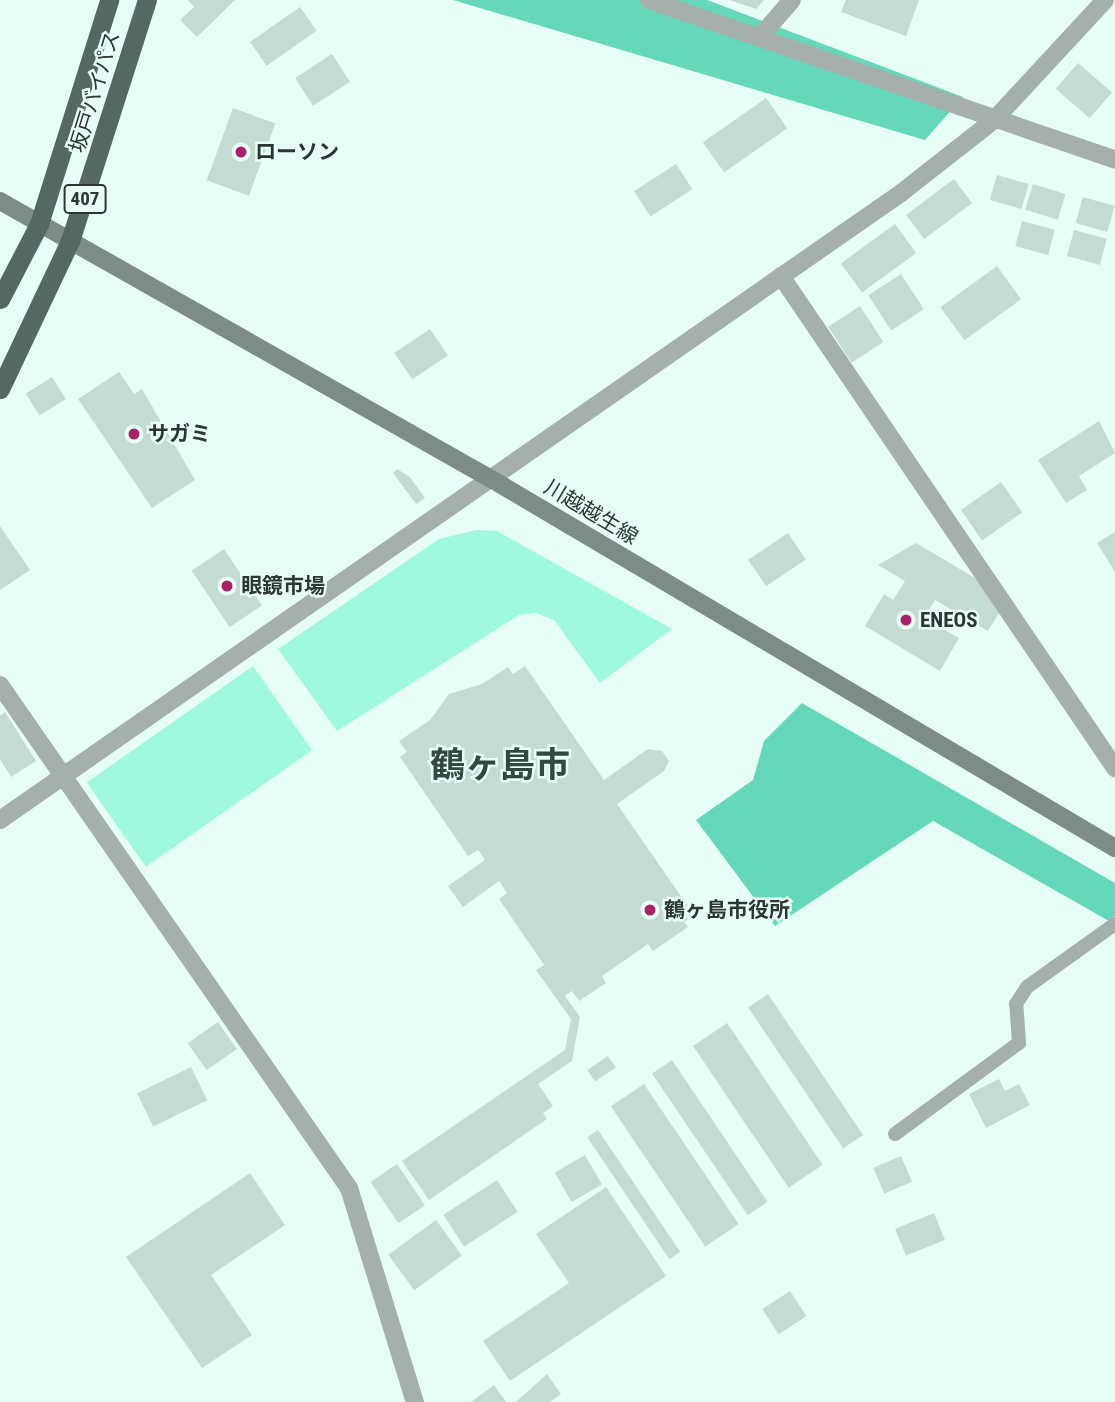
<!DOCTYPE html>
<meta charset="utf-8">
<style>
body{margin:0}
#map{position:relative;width:1115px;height:1402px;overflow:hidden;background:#e7fef7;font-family:"Roboto Condensed","Noto Sans JP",sans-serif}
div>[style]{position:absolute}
.green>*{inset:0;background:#9ef9df;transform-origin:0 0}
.forest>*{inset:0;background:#65d8bb}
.building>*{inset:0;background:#c4dbd4;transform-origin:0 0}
.service>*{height:14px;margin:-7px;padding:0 7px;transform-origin:7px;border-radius:7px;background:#a5afac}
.minor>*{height:18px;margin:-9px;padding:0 9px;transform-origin:9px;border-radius:9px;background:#a5afac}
.tertiary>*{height:18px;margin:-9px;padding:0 9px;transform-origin:9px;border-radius:9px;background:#a5afac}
.secondary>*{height:18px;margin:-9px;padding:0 9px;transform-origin:9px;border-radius:9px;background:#7d8c87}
.trunk>*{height:19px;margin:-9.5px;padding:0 9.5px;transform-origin:9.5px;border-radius:9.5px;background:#556862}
.dots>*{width:19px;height:19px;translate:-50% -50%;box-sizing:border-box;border:4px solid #e7fef7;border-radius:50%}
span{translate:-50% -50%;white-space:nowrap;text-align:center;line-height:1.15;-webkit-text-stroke:5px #e7fef7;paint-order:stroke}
.shield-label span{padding:2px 5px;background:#e7fef7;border:2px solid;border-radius:5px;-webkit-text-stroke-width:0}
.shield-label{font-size:19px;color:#2d3633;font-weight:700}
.street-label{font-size:21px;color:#2d3633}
.poi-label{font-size:21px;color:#2d3633;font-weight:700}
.left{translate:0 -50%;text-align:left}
.town-label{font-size:35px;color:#344741;font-weight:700}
</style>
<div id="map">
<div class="green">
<i style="clip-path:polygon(476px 530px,497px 531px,672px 629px,600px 683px,554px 620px,536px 613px,519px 615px,337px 731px,278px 649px,439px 539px)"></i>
<i style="left:253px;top:666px;width:103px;height:203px;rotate:55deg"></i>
</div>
<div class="forest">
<i style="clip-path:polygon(453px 0,707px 0,963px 97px,925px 140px)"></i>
<i style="clip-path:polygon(802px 703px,1115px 883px,1115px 916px,1109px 921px,933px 821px,775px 926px,696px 820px,753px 780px,764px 741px)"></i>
</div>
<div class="building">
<i style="clip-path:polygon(188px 0,235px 0,197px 37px,180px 20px,194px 7px)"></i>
<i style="clip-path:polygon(729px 0,764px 0,756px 9px)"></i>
<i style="clip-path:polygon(846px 0,919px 0,906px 36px,841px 12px)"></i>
<i style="left:300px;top:7px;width:29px;height:61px;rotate:55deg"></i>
<i style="left:332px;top:54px;width:33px;height:44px;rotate:57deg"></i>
<i style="left:1078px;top:63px;width:45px;height:34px;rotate:41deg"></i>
<i style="left:766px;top:98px;width:37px;height:77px;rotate:55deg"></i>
<i style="left:233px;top:108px;width:45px;height:77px;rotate:20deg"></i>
<i style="left:676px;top:164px;width:30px;height:50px;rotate:57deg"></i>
<i style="left:997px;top:175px;width:33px;height:26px;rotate:16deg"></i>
<i style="left:954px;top:179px;width:30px;height:60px;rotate:53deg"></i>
<i style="left:1033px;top:184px;width:34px;height:27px;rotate:17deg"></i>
<i style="left:1083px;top:197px;width:33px;height:27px;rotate:16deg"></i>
<i style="left:1022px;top:221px;width:34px;height:26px;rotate:15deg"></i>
<i style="left:895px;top:224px;width:36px;height:67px;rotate:54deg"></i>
<i style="left:1074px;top:230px;width:34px;height:27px;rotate:15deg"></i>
<i style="left:997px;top:266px;width:41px;height:70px;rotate:54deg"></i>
<i style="left:901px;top:274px;width:42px;height:39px;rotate:57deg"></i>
<i style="left:860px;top:306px;width:43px;height:38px;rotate:57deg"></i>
<i style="left:430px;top:329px;width:32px;height:43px;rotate:56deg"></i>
<i style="clip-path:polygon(119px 372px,134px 394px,142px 389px,195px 480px,152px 508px,78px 399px)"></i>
<i style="left:52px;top:377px;width:26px;height:31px;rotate:58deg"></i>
<i style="clip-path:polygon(1099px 421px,1115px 453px,1079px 476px,1087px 490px,1066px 503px,1038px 460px)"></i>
<i style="clip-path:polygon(397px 469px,410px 477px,425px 498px,416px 504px,393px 473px)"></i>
<i style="left:1001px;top:482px;width:37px;height:49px;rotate:55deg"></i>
<i style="clip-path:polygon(0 526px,30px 570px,0 590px)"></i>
<i style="clip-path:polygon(1115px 532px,1115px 572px,1097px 543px)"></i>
<i style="left:788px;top:533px;width:32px;height:48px;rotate:56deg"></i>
<i style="clip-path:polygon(916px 543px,975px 578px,1000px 611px,988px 631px,935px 600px,924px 618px,959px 638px,940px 671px,865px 626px,884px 594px,893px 600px,905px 581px,878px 565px)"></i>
<i style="left:224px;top:549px;width:68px;height:39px;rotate:56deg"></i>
<i style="clip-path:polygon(525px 666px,604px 780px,648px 749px,662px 751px,669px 761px,664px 771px,617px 804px,694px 915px,684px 922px,688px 927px,653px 951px,648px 944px,602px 976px,606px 983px,579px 1001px,572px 991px,565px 996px,580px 1017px,572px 1061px,538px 1084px,553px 1106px,543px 1113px,547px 1119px,429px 1200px,402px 1161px,565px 1050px,571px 1019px,536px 970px,544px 965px,499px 899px,507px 893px,499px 881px,463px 907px,448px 886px,485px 860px,478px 850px,468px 856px,400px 757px,407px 752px,399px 741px,430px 720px,449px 694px,482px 684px,508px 667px,513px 674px)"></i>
<i style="clip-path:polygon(5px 712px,36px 761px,11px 777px,0 759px,0 716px)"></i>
<i style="left:768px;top:994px;width:170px;height:24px;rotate:56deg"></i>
<i style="left:218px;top:1022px;width:33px;height:37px;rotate:55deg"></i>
<i style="left:727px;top:1023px;width:171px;height:41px;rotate:56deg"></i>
<i style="left:608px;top:1056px;width:14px;height:25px;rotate:56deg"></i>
<i style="left:672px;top:1060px;width:171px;height:24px;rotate:56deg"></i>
<i style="left:191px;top:1067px;width:37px;height:60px;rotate:64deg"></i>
<i style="clip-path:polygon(999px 1079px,1005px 1091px,1019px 1084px,1030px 1105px,986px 1128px,969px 1094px)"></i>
<i style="left:644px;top:1084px;width:169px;height:40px;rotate:56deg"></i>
<i style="left:598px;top:1130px;width:147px;height:13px;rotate:56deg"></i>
<i style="left:585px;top:1155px;width:34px;height:35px;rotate:60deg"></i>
<i style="left:901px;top:1156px;width:28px;height:30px;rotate:67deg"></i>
<i style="left:397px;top:1164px;width:50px;height:32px;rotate:56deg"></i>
<i style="clip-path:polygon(250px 1173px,285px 1225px,211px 1275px,252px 1335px,202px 1368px,126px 1257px)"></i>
<i style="left:497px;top:1180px;width:38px;height:64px;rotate:57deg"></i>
<i style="clip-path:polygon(606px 1187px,666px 1276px,510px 1381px,483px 1341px,569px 1283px,536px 1234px)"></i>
<i style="left:934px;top:1213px;width:29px;height:42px;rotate:68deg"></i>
<i style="left:436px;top:1220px;width:44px;height:59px;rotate:54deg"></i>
<i style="left:790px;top:1291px;width:30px;height:33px;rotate:57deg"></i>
<i style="clip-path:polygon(547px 1374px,561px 1394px,550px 1402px,516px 1402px)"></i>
<i style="clip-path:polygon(494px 1385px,506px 1402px,471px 1402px)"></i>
</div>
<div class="service">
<i style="left:895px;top:1134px;width:154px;rotate:-36.3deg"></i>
<i style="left:1019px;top:1043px;width:39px;rotate:-94deg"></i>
<i style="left:1016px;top:1004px;width:20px;rotate:-57deg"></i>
<i style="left:1027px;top:987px;width:108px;rotate:-35.6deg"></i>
</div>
<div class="minor">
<i style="left:649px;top:0;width:493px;rotate:18.9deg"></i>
<i style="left:759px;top:38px;width:50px;rotate:-49deg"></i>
<i style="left:781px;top:276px;width:595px;rotate:55.83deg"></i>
<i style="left:0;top:685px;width:612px;rotate:55.25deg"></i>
<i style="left:349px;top:1188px;width:224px;rotate:72.9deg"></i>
</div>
<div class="tertiary">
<i style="left:0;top:820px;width:1098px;rotate:-34.83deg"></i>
<i style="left:901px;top:193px;width:118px;rotate:-38.1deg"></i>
<i style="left:994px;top:120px;width:163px;rotate:-47.2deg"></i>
</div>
<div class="secondary">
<i style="left:0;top:201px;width:566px;rotate:29.51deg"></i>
<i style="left:493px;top:480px;width:723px;rotate:30.61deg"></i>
</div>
<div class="trunk">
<i style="left:0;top:299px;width:85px;rotate:-62.5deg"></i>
<i style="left:39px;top:224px;width:235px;rotate:-72.6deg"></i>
<i style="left:0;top:389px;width:164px;rotate:-64.7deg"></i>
<i style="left:70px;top:241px;width:253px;rotate:-72.3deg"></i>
</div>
<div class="dots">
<i style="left:241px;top:152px;background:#a92168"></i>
<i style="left:134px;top:434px;background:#a92168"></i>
<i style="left:227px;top:586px;background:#a92168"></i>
<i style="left:906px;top:620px;background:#a92168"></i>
<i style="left:650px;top:910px;background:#a92168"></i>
</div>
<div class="shield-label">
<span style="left:85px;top:199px">407</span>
</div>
<div class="street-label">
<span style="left:95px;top:92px;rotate:-73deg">坂戸バイパス</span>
<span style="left:591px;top:512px;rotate:31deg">川越越生線</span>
</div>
<div class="poi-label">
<span class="left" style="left:255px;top:152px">ローソン</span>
<span class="left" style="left:148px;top:434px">サガミ</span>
<span class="left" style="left:241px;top:586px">眼鏡市場</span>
<span class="left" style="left:920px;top:620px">ENEOS</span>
<span class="left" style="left:664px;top:910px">鶴ヶ島市役所</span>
</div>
<div class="town-label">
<span style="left:500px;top:766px">鶴ヶ島市</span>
</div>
</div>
